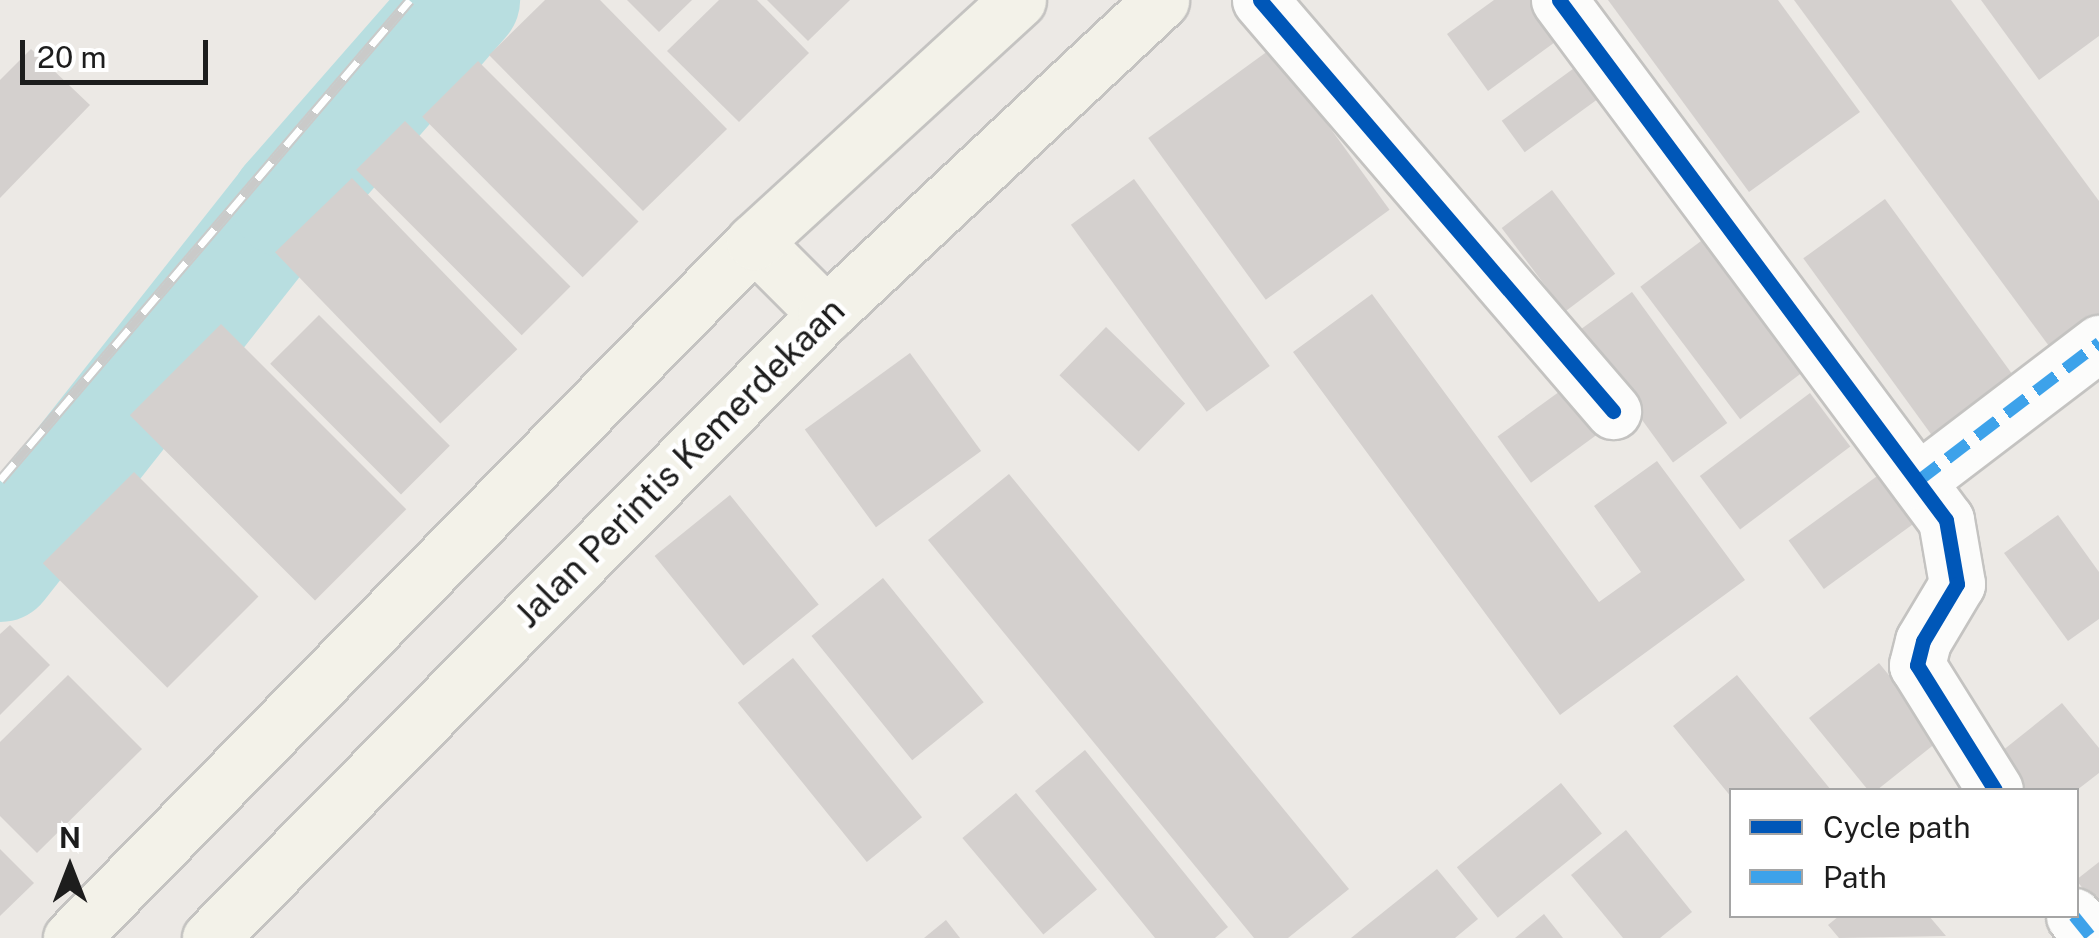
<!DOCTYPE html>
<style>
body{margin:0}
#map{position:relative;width:2099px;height:938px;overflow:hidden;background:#ece9e5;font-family:"Public Sans",sans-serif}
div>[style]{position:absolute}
.river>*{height:112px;margin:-56px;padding:0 56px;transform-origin:56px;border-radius:56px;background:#b8dee0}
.building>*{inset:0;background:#d4d0ce;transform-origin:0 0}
.roads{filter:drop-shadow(2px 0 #c4c3c1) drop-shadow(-2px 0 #c4c3c1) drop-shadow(0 2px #c4c3c1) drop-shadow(0 -2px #c4c3c1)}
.street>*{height:55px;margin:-27.5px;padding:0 27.5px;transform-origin:27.5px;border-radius:27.5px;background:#fcfcfb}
.secondary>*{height:55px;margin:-27.5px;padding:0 27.5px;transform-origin:27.5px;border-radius:27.5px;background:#f3f2e9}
.rail>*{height:11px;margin-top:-5.5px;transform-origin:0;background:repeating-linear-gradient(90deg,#fff 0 22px,#cacac9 0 44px);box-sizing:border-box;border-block:2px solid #cacac9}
.quiet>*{height:12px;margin-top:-6px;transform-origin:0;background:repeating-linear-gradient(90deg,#3da2ea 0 25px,transparent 0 37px)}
.cycleway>*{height:15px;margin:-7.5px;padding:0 7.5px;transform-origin:7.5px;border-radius:7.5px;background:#0057b8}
span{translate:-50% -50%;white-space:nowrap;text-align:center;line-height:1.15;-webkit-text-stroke:9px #fff;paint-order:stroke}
.street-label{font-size:35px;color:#1d1d1d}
.legend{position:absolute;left:1729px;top:788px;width:350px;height:130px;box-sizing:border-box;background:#fff;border:2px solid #a5a5a5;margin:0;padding:12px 18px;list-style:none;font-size:30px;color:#1d1d1d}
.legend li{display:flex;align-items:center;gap:20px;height:50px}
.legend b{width:50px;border:2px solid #a5a5a5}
.north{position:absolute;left:20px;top:818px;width:100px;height:100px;-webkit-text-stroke:8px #fff;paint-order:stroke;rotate:0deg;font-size:28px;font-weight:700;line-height:40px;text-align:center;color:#1d1d1d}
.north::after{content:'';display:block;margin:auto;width:35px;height:45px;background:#1d1d1d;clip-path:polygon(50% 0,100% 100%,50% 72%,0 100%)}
.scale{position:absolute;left:20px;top:40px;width:188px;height:45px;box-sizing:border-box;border:5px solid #1d1d1d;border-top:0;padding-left:12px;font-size:30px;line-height:35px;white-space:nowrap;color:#1d1d1d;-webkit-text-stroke:8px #fff;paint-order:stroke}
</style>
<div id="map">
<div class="river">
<i style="left:0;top:566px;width:464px;rotate:-51.7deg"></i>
<i style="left:287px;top:202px;width:269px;rotate:-48.8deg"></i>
</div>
<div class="building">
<i style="clip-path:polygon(545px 0,600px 0,727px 129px,643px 211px,489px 55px)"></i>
<i style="clip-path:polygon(627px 0,692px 0,659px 32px)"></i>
<i style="clip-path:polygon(719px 0,757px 0,809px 53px,739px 122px,667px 51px)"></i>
<i style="clip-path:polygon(767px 0,850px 0,808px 41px)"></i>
<i style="clip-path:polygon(1494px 0,1541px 0,1566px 34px,1488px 91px,1447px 34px)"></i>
<i style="clip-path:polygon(1608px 0,1778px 0,1860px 112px,1749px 192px)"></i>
<i style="clip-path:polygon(1794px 0,1951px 0,2099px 201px,2099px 333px,2060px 361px)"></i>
<i style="clip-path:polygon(1981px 0,2099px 0,2099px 36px,2039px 80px)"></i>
<i style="left:1272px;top:48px;width:200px;height:153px;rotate:54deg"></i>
<i style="clip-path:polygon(31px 49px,90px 105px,0 198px,0 80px)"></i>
<i style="left:478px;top:61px;width:227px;height:79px;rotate:45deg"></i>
<i style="left:1577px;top:66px;width:39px;height:93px;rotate:54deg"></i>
<i style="left:405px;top:121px;width:234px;height:69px;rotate:45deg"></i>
<i style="left:352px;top:178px;width:238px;height:107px;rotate:46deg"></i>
<i style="left:1134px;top:179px;width:231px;height:78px;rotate:54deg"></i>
<i style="left:1552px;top:190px;width:105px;height:63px;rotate:53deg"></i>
<i style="left:1885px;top:199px;width:232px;height:101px;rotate:54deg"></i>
<i style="left:1705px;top:238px;width:166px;height:81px;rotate:53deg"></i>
<i style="left:1632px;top:292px;width:162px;height:67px;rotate:54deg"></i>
<i style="clip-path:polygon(1372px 294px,1599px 602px,1641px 572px,1594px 506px,1657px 461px,1745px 580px,1560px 715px,1293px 352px)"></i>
<i style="left:319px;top:315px;width:185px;height:69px;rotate:45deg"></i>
<i style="left:221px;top:324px;width:262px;height:129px;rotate:45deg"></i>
<i style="left:1106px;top:327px;width:110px;height:67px;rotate:44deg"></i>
<i style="left:910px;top:353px;width:121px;height:130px;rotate:54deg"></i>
<i style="left:1563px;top:389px;width:57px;height:81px;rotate:54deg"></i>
<i style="left:1810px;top:393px;width:67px;height:138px;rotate:53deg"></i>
<i style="left:134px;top:472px;width:176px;height:129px;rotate:45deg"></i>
<i style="clip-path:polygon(1009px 474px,1349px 889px,1288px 938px,1254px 938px,928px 540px)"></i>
<i style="left:1880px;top:474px;width:60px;height:113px;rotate:54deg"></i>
<i style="left:730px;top:495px;width:141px;height:97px;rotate:51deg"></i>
<i style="clip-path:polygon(2058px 515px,2099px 572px,2099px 619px,2068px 641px,2004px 553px)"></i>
<i style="left:883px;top:578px;width:160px;height:92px;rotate:51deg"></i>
<i style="clip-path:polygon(10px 625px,50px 665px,0 715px,0 634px)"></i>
<i style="left:793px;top:658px;width:205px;height:71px;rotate:51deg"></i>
<i style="clip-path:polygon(1879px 663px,1941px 739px,1877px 790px,1868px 790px,1809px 718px)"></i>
<i style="clip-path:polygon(68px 675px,142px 749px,37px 853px,0 816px,0 742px)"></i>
<i style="clip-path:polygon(1737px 675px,1831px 790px,1732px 790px,1732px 798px,1673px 726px)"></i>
<i style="clip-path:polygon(2062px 703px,2099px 748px,2099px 773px,2077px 790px,2025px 790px,1997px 755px)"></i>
<i style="clip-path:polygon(1085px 750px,1228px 927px,1215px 938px,1155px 938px,1035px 791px)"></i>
<i style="left:1561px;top:783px;width:65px;height:134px;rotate:51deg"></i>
<i style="left:1016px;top:793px;width:126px;height:70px;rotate:50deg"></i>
<i style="clip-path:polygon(1626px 830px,1692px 912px,1660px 938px,1623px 938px,1571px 875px)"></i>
<i style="clip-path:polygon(0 849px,34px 883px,0 916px)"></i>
<i style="clip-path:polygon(2099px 862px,2099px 908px,2076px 880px)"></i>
<i style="clip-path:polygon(1437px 869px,1478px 919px,1455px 938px,1351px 938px)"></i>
<i style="clip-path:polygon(1544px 914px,1563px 938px,1515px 938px)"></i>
<i style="clip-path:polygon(1839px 916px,1929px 916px,1946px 936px,1839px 938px,1828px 925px)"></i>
<i style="clip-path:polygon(946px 920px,960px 938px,924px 938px)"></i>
</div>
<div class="roads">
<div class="street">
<i style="left:1260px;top:0;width:542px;rotate:49.34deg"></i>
<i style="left:1559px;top:0;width:648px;rotate:53.34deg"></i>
<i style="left:1946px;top:520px;width:65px;rotate:80.2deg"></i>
<i style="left:1957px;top:584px;width:66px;rotate:120.8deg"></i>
<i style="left:1923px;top:641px;width:25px;rotate:104deg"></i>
<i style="left:1917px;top:665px;width:147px;rotate:58deg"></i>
<i style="left:1918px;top:481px;width:228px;rotate:-37.3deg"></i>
<i style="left:2074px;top:916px;width:28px;rotate:51deg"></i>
</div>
<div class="secondary">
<i style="left:754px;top:242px;width:102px;rotate:45deg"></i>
<i style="left:71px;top:938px;width:975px;rotate:-45.54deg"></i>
<i style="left:754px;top:242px;width:358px;rotate:-42.5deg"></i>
<i style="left:210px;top:938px;width:877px;rotate:-45.37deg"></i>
<i style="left:826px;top:314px;width:459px;rotate:-43.1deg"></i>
</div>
</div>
<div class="rail">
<i style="left:0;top:480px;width:631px;rotate:-49.5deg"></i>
</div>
<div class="quiet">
<i style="left:1922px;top:487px;width:7px;rotate:-124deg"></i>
<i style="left:1918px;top:481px;width:228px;rotate:-37.3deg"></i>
<i style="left:2074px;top:916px;width:28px;rotate:51deg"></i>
</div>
<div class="cycleway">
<i style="left:1260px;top:0;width:542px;rotate:49.34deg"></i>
<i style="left:1559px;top:0;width:648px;rotate:53.34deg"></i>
<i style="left:1946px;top:520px;width:65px;rotate:80.2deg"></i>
<i style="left:1957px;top:584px;width:66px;rotate:120.8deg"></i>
<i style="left:1923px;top:641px;width:25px;rotate:104deg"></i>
<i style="left:1917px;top:665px;width:147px;rotate:58deg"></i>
</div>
<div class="street-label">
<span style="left:680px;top:463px;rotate:-45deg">Jalan Perintis Kemerdekaan</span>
</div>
<ul class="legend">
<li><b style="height:12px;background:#0057b8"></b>Cycle path</li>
<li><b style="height:12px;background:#3da2ea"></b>Path</li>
</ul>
<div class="north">N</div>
<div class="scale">20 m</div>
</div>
